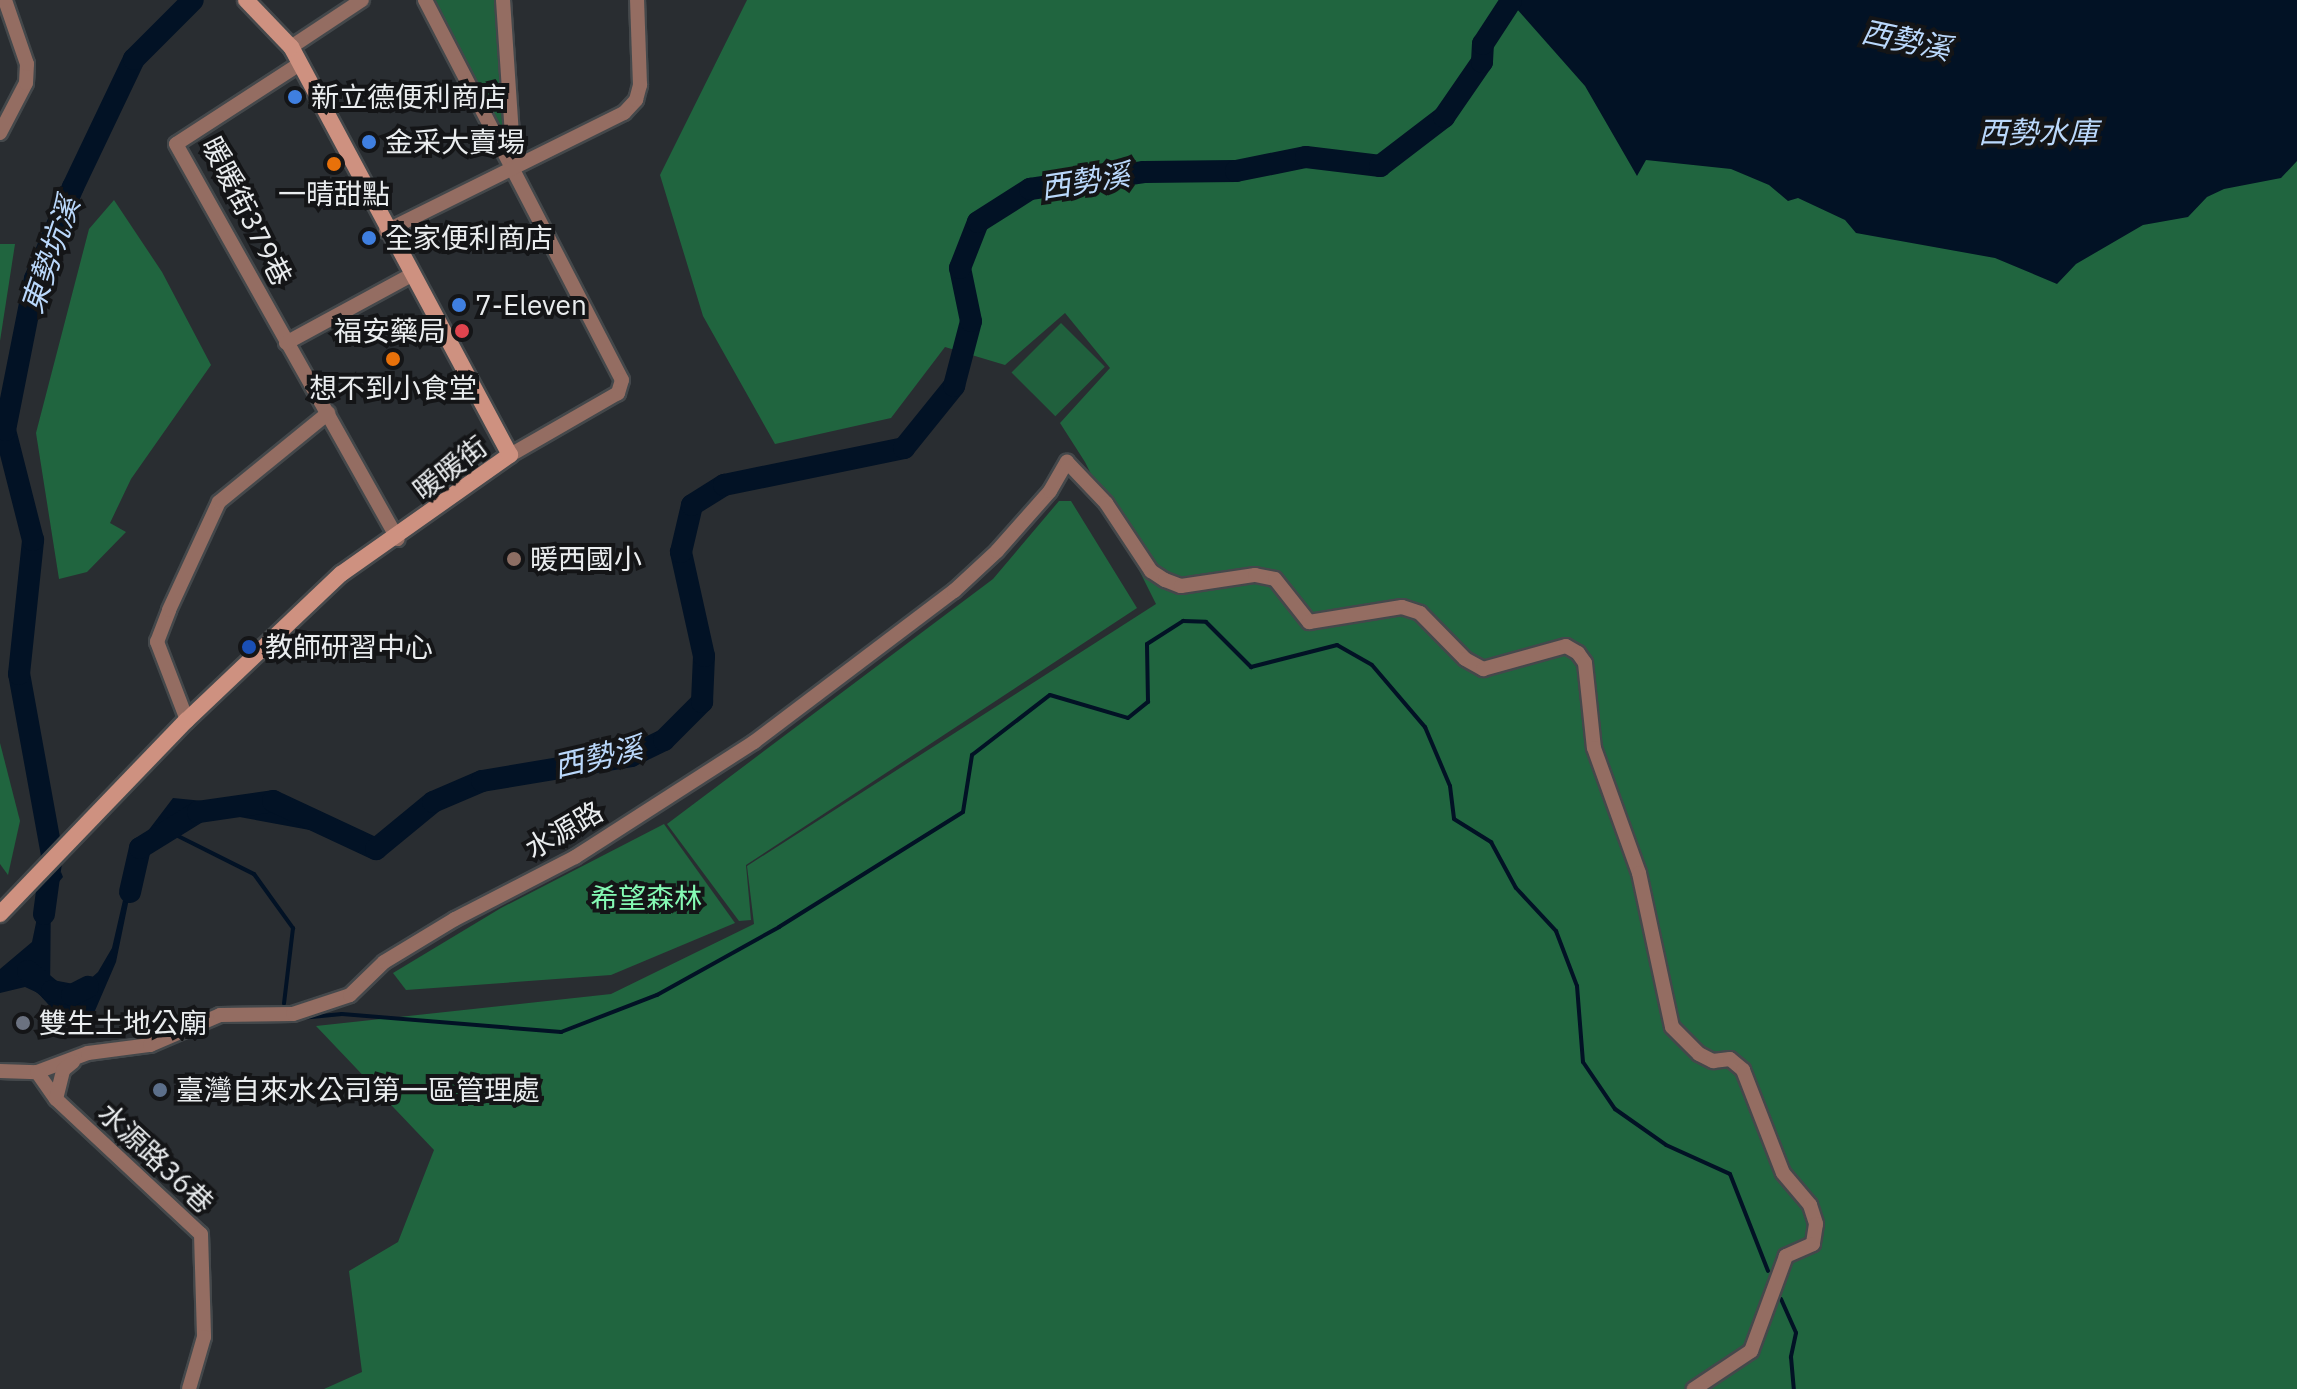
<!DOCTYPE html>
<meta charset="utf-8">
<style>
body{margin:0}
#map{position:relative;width:2297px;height:1389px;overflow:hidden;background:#292d31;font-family:"IBM Plex Sans","Noto Sans TC",sans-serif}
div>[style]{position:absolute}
.green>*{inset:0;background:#20603d;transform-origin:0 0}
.forest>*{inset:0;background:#20653f}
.water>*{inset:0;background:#021225}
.stream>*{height:4px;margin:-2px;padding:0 2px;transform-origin:2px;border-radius:2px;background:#021225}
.river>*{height:22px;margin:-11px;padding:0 11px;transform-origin:11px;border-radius:11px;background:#021225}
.roads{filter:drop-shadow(2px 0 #44484b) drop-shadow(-2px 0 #44484b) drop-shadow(0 2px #44484b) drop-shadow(0 -2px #44484b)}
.street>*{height:14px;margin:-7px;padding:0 7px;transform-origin:7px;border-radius:7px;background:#946d62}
.secondary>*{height:16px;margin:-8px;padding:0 8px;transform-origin:8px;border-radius:8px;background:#ce9180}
.dots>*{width:22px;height:22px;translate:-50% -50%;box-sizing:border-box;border:4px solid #141517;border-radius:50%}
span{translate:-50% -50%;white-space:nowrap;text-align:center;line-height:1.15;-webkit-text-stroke:8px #141517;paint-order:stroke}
.poi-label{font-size:28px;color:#e9ecee}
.left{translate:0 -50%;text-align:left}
.right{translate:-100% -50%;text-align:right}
.street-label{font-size:28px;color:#e9ecee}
.park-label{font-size:28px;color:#85fab4}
.water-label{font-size:30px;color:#bad8fb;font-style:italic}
</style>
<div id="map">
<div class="green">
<i style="clip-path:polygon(433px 0,495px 0,506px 141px)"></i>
<i style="left:1061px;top:323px;width:62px;height:70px;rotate:45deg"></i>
</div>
<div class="forest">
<i style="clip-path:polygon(747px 0,2297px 0,2297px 1389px,324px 1389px,362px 1372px,349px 1271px,398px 1242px,434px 1150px,316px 1026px,611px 994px,754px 924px,747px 866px,1156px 604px,1085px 462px,1060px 423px,1110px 368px,1065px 313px,1005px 365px,945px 347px,891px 418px,775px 444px,703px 316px,660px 175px)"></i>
<i style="clip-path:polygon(114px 200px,162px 272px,211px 365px,131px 479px,110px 523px,126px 532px,87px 572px,59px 579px,36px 433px,89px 229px)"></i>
<i style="clip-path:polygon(0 244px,15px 244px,0 341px)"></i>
<i style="clip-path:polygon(1059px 501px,1071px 501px,1137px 608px,746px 865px,751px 920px,739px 921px,667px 824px,993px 579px)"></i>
<i style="clip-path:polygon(0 743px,20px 821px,8px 875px,0 864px)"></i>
<i style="clip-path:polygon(664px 824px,735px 923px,611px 975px,406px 990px,393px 973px,501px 908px)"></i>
</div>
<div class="water">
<i style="clip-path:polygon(1509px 0,2297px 0,2297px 161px,2281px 178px,2224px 189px,2207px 197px,2188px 217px,2143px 225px,2076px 264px,2057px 284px,1995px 258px,1856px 233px,1845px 220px,1798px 198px,1788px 201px,1769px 185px,1731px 169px,1646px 160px,1637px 176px,1585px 86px)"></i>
<i style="clip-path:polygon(173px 798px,323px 813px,315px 831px,223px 814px,140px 845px,116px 962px,94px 1013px,65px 1023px,38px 993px,25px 987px,0 993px,0 969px,32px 942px,42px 894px,61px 872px,63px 877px,51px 891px,50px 994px,78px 990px,98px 972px,112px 948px,135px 848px)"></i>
</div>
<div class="stream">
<i style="left:170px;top:832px;width:94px;rotate:26.6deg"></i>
<i style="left:254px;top:874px;width:67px;rotate:54.2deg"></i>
<i style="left:293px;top:928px;width:76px;rotate:96.8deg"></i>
<i style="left:301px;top:1018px;width:41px;rotate:-5.6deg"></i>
<i style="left:342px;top:1014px;width:220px;rotate:4.7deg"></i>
<i style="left:561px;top:1032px;width:103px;rotate:-21.1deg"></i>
<i style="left:657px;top:995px;width:140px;rotate:-29.1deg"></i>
<i style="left:779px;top:927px;width:217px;rotate:-32deg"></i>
<i style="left:963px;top:812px;width:58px;rotate:-81deg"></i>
<i style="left:972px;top:755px;width:98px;rotate:-37.6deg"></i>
<i style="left:1050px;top:695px;width:81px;rotate:16.4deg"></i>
<i style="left:1128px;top:718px;width:26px;rotate:-39deg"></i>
<i style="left:1148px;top:702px;width:58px;rotate:-91deg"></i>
<i style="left:1147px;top:644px;width:43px;rotate:-32.6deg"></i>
<i style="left:1183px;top:621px;width:23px;rotate:2deg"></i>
<i style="left:1206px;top:622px;width:64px;rotate:45deg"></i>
<i style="left:1251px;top:667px;width:89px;rotate:-14.3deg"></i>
<i style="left:1337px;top:645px;width:40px;rotate:29.7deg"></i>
<i style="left:1372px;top:665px;width:82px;rotate:49.5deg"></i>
<i style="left:1425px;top:727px;width:64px;rotate:67deg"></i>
<i style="left:1450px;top:786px;width:33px;rotate:83deg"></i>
<i style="left:1454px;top:819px;width:44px;rotate:31.9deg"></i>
<i style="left:1491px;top:842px;width:52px;rotate:61.5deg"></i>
<i style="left:1516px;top:888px;width:59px;rotate:47.1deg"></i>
<i style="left:1556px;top:931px;width:59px;rotate:69.1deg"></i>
<i style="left:1577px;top:986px;width:76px;rotate:85.5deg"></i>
<i style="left:1583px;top:1062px;width:57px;rotate:55.8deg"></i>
<i style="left:1615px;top:1109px;width:62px;rotate:35.2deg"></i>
<i style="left:1666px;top:1145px;width:70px;rotate:24.4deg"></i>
<i style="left:1730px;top:1174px;width:104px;rotate:68.6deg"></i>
<i style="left:1781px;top:1299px;width:37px;rotate:66deg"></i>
<i style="left:1796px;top:1333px;width:25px;rotate:102deg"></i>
<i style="left:1791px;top:1357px;width:32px;rotate:85deg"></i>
</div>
<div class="river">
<i style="left:130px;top:892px;width:45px;rotate:-77.2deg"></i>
<i style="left:140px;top:848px;width:68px;rotate:-31.8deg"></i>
<i style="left:198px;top:812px;width:76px;rotate:-8.3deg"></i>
<i style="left:273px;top:801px;width:114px;rotate:25deg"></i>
<i style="left:376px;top:849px;width:74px;rotate:-39.5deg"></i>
<i style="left:433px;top:802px;width:53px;rotate:-23.2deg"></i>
<i style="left:482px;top:781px;width:151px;rotate:-9.5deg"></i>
<i style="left:631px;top:756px;width:37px;rotate:-26deg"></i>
<i style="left:664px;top:740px;width:54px;rotate:-45deg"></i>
<i style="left:702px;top:702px;width:46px;rotate:-87.5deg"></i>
<i style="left:704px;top:656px;width:107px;rotate:-102.5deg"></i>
<i style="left:681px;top:552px;width:48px;rotate:-76.8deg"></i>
<i style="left:692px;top:505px;width:38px;rotate:-32deg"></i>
<i style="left:724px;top:485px;width:184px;rotate:-11.6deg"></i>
<i style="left:904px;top:448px;width:80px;rotate:-51.1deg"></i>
<i style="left:954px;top:386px;width:67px;rotate:-75.3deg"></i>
<i style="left:971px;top:321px;width:54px;rotate:-101.7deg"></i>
<i style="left:960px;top:268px;width:49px;rotate:-68.6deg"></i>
<i style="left:978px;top:222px;width:62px;rotate:-32.4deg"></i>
<i style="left:1030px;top:189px;width:115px;rotate:-8.5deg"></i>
<i style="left:1144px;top:172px;width:92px;rotate:-0.6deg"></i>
<i style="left:1236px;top:171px;width:71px;rotate:-11.3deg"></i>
<i style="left:1306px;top:157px;width:75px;rotate:6.9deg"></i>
<i style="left:1380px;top:166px;width:81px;rotate:-37.4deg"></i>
<i style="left:1444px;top:117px;width:67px;rotate:-55.4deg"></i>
<i style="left:1482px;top:62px;width:18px;rotate:-87deg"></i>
<i style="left:1483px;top:44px;width:51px;rotate:-56.9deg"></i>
<i style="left:44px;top:914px;width:60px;rotate:-82.3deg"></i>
<i style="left:52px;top:855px;width:184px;rotate:-100.3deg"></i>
<i style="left:19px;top:674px;width:135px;rotate:-84deg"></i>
<i style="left:33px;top:540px;width:114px;rotate:-104.3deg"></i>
<i style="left:5px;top:430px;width:154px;rotate:-78.8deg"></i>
<i style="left:35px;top:279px;width:100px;rotate:-67.6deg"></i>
<i style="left:73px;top:187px;width:142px;rotate:-64.5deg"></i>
<i style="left:134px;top:59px;width:83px;rotate:-45deg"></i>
<i style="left:28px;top:971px;width:31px;rotate:40deg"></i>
<i style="left:52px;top:991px;width:20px;rotate:11deg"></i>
<i style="left:72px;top:995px;width:18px;rotate:-27deg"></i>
</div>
<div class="roads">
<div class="street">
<i style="left:425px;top:0;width:428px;rotate:62.6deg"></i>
<i style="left:622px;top:380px;width:14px;rotate:107deg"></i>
<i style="left:618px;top:393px;width:125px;rotate:150.1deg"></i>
<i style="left:503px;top:0;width:164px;rotate:86.2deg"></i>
<i style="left:291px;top:47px;width:85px;rotate:-33.5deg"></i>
<i style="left:298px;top:65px;width:145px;rotate:147.1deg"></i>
<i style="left:176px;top:144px;width:453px;rotate:60.7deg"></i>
<i style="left:0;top:133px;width:56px;rotate:-62.5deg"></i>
<i style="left:26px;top:83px;width:19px;rotate:-87deg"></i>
<i style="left:27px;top:64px;width:68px;rotate:-109deg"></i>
<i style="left:386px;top:231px;width:266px;rotate:-26.4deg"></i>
<i style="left:624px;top:113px;width:18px;rotate:-47deg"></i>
<i style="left:636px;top:100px;width:16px;rotate:-75deg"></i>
<i style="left:640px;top:85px;width:85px;rotate:-92deg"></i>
<i style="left:286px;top:343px;width:142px;rotate:-28.5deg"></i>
<i style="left:187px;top:720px;width:84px;rotate:-111deg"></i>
<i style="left:157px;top:642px;width:34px;rotate:-69deg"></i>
<i style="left:169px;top:610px;width:119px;rotate:-65.2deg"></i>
<i style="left:219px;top:502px;width:141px;rotate:-39.2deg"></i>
<i style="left:0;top:1071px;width:37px;rotate:2deg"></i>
<i style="left:37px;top:1072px;width:54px;rotate:-20.4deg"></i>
<i style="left:88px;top:1053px;width:63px;rotate:-7.4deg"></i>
<i style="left:150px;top:1045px;width:76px;rotate:-23.2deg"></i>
<i style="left:220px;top:1015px;width:73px;rotate:-0.8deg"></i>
<i style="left:293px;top:1014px;width:60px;rotate:-18.4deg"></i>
<i style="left:350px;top:995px;width:47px;rotate:-44.1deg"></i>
<i style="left:384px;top:962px;width:83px;rotate:-31.2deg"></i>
<i style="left:455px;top:919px;width:135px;rotate:-27.3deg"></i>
<i style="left:575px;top:857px;width:213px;rotate:-32.7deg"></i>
<i style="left:754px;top:742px;width:251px;rotate:-37.1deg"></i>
<i style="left:954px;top:591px;width:59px;rotate:-42.9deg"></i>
<i style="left:997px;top:551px;width:80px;rotate:-48.5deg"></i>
<i style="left:1050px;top:491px;width:34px;rotate:-60deg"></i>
<i style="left:1067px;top:462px;width:57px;rotate:46.4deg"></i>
<i style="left:1106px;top:503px;width:82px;rotate:56.5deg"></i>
<i style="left:1151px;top:571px;width:17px;rotate:33deg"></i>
<i style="left:1165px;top:580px;width:17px;rotate:21deg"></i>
<i style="left:1181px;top:586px;width:75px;rotate:-8.5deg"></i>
<i style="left:1255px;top:575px;width:20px;rotate:11deg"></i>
<i style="left:1275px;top:579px;width:55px;rotate:51.7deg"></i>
<i style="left:1309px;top:622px;width:94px;rotate:-9.2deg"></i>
<i style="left:1402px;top:607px;width:19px;rotate:18deg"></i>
<i style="left:1420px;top:613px;width:64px;rotate:45.6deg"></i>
<i style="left:1465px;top:659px;width:21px;rotate:29deg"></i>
<i style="left:1483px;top:669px;width:86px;rotate:-15.5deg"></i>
<i style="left:1566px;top:646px;width:14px;rotate:30deg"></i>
<i style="left:1578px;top:653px;width:12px;rotate:55deg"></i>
<i style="left:1585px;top:663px;width:85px;rotate:84deg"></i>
<i style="left:1594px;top:748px;width:133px;rotate:70.2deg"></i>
<i style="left:1639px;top:873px;width:157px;rotate:77.9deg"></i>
<i style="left:1672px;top:1027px;width:38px;rotate:45deg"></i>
<i style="left:1699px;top:1054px;width:16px;rotate:27deg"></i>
<i style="left:1713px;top:1061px;width:17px;rotate:-7deg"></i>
<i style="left:1730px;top:1059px;width:17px;rotate:40deg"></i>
<i style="left:1743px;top:1070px;width:110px;rotate:68.8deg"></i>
<i style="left:1783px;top:1173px;width:42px;rotate:49.8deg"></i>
<i style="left:1810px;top:1205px;width:20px;rotate:72deg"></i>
<i style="left:1816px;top:1224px;width:20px;rotate:99deg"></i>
<i style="left:1813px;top:1244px;width:30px;rotate:156deg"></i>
<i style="left:1786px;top:1256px;width:101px;rotate:110.2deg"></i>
<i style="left:1751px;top:1351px;width:69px;rotate:146.3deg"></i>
<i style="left:37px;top:1072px;width:33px;rotate:55deg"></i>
<i style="left:56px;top:1099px;width:198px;rotate:43deg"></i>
<i style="left:201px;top:1234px;width:103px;rotate:88.3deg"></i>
<i style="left:204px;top:1337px;width:54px;rotate:106.1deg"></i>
<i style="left:56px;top:1099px;width:30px;rotate:-76deg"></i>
<i style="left:63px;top:1070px;width:13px;rotate:-39deg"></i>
</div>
<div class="secondary">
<i style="left:0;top:914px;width:269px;rotate:-46.1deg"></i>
<i style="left:187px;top:720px;width:212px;rotate:-43.5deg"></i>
<i style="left:341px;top:574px;width:207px;rotate:-35.2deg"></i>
<i style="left:510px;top:455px;width:463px;rotate:-118.2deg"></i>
<i style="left:291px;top:47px;width:65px;rotate:-133.8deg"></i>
</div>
</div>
<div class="dots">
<i style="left:295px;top:97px;background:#3f7fe0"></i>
<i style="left:369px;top:142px;background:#3f7fe0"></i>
<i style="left:334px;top:164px;background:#e8710a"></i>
<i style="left:369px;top:238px;background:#3f7fe0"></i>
<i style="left:459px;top:305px;background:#3f7fe0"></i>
<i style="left:462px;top:331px;background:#e0444e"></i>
<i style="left:393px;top:359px;background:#e8710a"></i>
<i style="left:514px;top:559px;background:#8d6e63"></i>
<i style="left:249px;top:647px;background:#1a4fb4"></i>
<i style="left:23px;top:1023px;background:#6b7280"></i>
<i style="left:160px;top:1090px;background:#5c6f8a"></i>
</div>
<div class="poi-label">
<span class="left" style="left:311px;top:97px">新立德便利商店</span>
<span class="left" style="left:385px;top:142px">金采大賣場</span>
<span style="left:334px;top:194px">一晴甜點</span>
<span class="left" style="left:385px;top:238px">全家便利商店</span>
<span class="left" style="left:475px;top:305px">7-Eleven</span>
<span class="right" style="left:446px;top:331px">福安藥局</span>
<span style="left:393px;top:388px">想不到小食堂</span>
<span class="left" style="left:530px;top:559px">暖西國小</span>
<span class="left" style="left:265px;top:647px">教師研習中心</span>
<span class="left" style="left:39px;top:1023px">雙生土地公廟</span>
<span class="left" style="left:176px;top:1090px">臺灣自來水公司第一區管理處</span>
</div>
<div class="street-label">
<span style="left:247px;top:211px;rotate:63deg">暖暖街379巷</span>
<span style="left:450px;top:468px;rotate:-37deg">暖暖街</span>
<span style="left:564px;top:830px;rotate:-30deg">水源路</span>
<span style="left:156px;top:1158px;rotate:43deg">水源路36巷</span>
</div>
<div class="park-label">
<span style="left:646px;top:898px">希望森林</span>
</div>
<div class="water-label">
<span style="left:1906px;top:40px;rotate:12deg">西勢溪</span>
<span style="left:2038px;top:132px">西勢水庫</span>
<span style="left:1085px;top:181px;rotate:-9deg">西勢溪</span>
<span style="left:50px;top:255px;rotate:-71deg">東勢坑溪</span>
<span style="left:598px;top:757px;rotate:-13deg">西勢溪</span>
</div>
</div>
